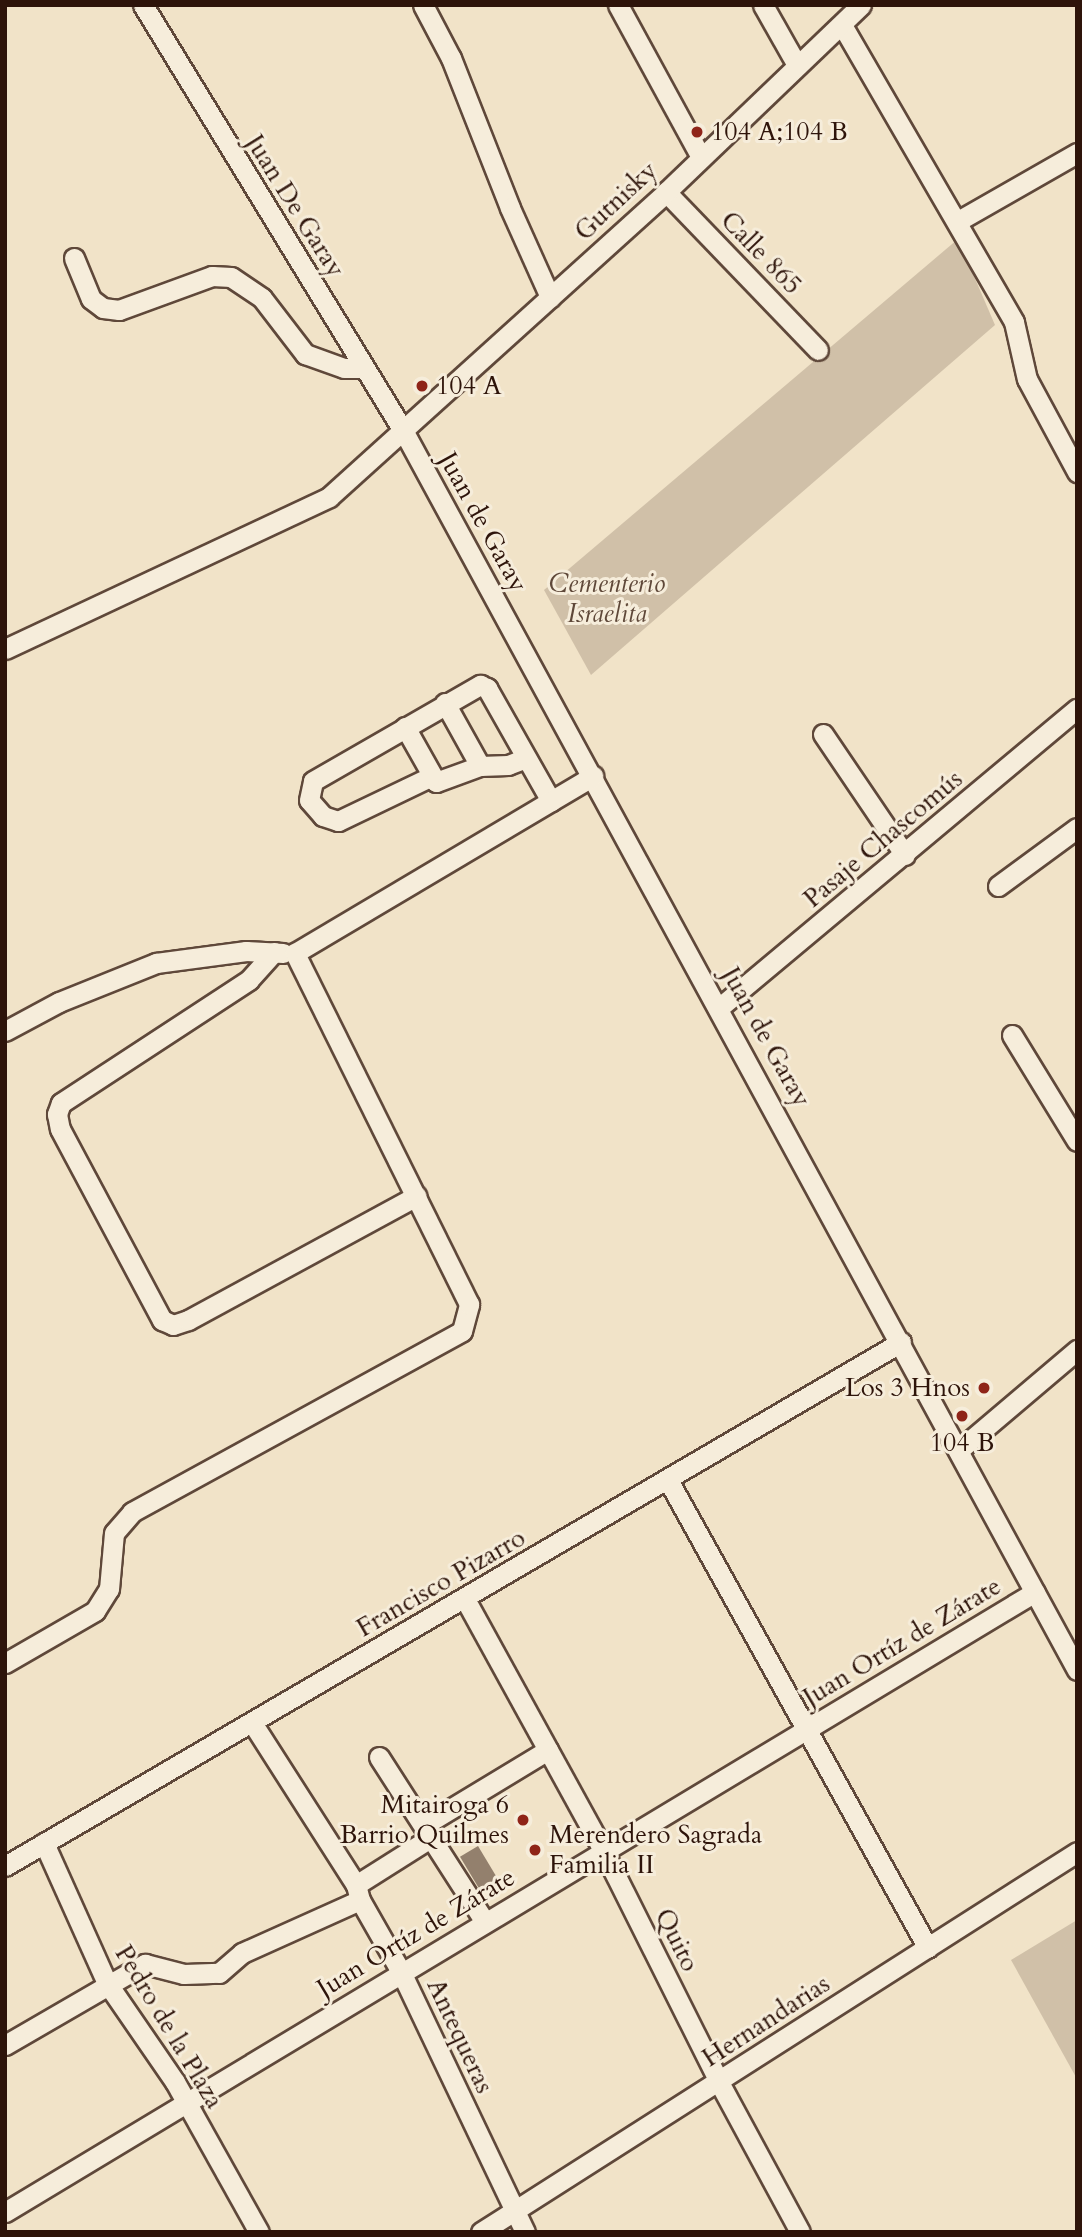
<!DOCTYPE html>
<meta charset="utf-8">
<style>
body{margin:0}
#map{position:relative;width:1082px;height:2237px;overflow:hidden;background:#f1e3c8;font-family:Cardo,serif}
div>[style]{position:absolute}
.green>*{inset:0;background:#d0c0a8}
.building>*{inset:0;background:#93806d;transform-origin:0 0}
.roads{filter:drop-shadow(2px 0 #5f483a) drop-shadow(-2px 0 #5f483a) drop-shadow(0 2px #5f483a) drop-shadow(0 -2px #5f483a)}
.minor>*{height:19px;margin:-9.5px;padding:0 9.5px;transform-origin:9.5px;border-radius:9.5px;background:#f6eddb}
.dots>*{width:19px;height:19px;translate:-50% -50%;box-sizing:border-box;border:4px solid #f6eddb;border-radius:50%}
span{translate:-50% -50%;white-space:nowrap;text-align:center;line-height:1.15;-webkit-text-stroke:6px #f6eddb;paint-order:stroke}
.poi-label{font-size:26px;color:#2e140a}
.left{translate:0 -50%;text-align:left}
.right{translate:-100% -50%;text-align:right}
.street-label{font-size:26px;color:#2e140a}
.park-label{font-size:26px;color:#5f4839;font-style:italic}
.frame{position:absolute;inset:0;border:7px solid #2e140a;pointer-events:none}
</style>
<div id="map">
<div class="green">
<i style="clip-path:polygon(958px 239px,995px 325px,591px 675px,544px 590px)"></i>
<i style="clip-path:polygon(1077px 1920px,1077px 2079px,1011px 1960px)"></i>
</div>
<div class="building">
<i style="left:478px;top:1846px;width:42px;height:21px;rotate:59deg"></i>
</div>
<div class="roads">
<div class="minor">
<i style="left:143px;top:5px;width:500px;rotate:58.57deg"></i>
<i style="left:404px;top:432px;width:1409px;rotate:61.47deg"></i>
<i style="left:423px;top:5px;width:60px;rotate:62.2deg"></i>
<i style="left:451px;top:58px;width:161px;rotate:68.5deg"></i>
<i style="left:510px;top:208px;width:98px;rotate:65.8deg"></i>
<i style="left:618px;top:5px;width:173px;rotate:61.4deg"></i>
<i style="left:763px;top:5px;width:69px;rotate:60.5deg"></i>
<i style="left:842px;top:25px;width:343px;rotate:59.9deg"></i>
<i style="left:1014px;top:322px;width:58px;rotate:77.2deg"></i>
<i style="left:1027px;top:379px;width:106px;rotate:61.7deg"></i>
<i style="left:666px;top:192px;width:219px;rotate:46.1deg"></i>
<i style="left:958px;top:221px;width:137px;rotate:-29.7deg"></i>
<i style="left:74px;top:258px;width:44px;rotate:67.5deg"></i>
<i style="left:91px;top:299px;width:15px;rotate:37deg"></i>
<i style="left:103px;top:308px;width:16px;rotate:7deg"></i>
<i style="left:119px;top:310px;width:99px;rotate:-20.1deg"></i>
<i style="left:212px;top:276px;width:19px;rotate:3deg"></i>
<i style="left:231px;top:277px;width:37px;rotate:34deg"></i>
<i style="left:262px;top:298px;width:71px;rotate:52.5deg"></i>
<i style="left:305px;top:354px;width:41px;rotate:19.7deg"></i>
<i style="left:344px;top:368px;width:20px"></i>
<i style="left:5px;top:649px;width:358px;rotate:-25.1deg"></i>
<i style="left:329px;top:497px;width:455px;rotate:-42.1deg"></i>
<i style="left:666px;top:192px;width:270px;rotate:-43.8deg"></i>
<i style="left:445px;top:703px;width:72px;rotate:60.9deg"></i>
<i style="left:405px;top:727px;width:63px;rotate:60.6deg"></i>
<i style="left:436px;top:782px;width:47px;rotate:-20deg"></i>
<i style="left:480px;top:766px;width:28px;rotate:-2deg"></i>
<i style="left:508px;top:765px;width:19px;rotate:-21deg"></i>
<i style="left:823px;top:734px;width:146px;rotate:55.9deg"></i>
<i style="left:430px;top:777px;width:102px;rotate:154.4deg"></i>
<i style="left:338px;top:821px;width:16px;rotate:-162deg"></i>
<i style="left:323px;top:816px;width:21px;rotate:-131deg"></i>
<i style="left:309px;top:800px;width:19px;rotate:-78deg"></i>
<i style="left:313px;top:781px;width:193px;rotate:-29.9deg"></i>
<i style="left:480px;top:685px;width:8px;rotate:23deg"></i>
<i style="left:487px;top:688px;width:130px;rotate:60.5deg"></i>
<i style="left:998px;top:886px;width:98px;rotate:-36.3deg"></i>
<i style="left:274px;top:952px;width:38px;rotate:132deg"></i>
<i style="left:249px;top:980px;width:225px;rotate:146.8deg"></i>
<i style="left:61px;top:1103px;width:12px;rotate:110deg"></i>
<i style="left:57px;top:1114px;width:15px;rotate:79deg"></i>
<i style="left:60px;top:1129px;width:217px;rotate:61.9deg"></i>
<i style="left:162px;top:1320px;width:12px;rotate:24deg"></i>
<i style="left:173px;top:1325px;width:16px;rotate:-18deg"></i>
<i style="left:188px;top:1320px;width:260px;rotate:-28.5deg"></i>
<i style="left:720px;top:1007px;width:465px;rotate:-39.9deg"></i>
<i style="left:5px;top:1031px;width:61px;rotate:-28.2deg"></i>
<i style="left:59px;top:1002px;width:105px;rotate:-21.9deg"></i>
<i style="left:156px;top:963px;width:91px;rotate:-7.6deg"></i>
<i style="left:246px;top:951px;width:37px;rotate:3deg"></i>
<i style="left:1012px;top:1035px;width:124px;rotate:58.5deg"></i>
<i style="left:959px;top:1450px;width:155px;rotate:-40.3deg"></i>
<i style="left:668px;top:1480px;width:535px;rotate:60.95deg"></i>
<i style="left:465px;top:1599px;width:286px;rotate:61.2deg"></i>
<i style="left:603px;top:1850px;width:259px;rotate:63.4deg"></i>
<i style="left:719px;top:2082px;width:170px;rotate:61.6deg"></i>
<i style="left:5px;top:1663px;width:104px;rotate:-30deg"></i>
<i style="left:95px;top:1611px;width:26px;rotate:-58deg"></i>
<i style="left:109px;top:1589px;width:56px;rotate:-84.9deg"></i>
<i style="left:114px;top:1533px;width:28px;rotate:-49deg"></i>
<i style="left:132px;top:1512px;width:376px;rotate:-28.7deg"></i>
<i style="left:462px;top:1331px;width:28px;rotate:-75deg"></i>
<i style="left:469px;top:1304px;width:392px;rotate:-116.4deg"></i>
<i style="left:295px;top:953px;width:347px;rotate:-30.7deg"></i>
<i style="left:253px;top:1724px;width:191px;rotate:57.4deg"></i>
<i style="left:356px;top:1885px;width:16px;rotate:75deg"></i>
<i style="left:360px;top:1900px;width:83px;rotate:60.3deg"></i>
<i style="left:401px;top:1972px;width:288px;rotate:64.5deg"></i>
<i style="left:379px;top:1757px;width:196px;rotate:57.3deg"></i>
<i style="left:424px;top:1825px;width:145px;rotate:-31.2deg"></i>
<i style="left:44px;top:1843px;width:154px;rotate:65.8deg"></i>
<i style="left:107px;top:1983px;width:120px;rotate:55.5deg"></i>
<i style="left:175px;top:2082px;width:172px;rotate:60.8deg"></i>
<i style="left:5px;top:1866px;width:1038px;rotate:-30.32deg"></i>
<i style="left:356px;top:1885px;width:90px;rotate:-32.3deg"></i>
<i style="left:5px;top:2045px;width:162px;rotate:-30.1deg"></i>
<i style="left:145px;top:1964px;width:40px;rotate:14.4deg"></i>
<i style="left:184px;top:1974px;width:35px;rotate:-2deg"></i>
<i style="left:219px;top:1973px;width:30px;rotate:-41deg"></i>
<i style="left:242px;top:1953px;width:129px;rotate:-24.2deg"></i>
<i style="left:5px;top:2212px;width:1202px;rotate:-31.05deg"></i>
<i style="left:481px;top:2232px;width:707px;rotate:-32.52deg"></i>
</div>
</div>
<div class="dots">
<i style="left:697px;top:132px;background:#8f2418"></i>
<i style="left:422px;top:386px;background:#8f2418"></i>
<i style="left:984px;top:1388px;background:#8f2418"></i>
<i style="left:962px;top:1416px;background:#8f2418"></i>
<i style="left:523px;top:1820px;background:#8f2418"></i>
<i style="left:535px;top:1850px;background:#8f2418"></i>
</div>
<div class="poi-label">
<span class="left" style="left:711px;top:132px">104 A;104 B</span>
<span class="left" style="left:436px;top:386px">104 A</span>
<span class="right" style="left:970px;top:1388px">Los 3 Hnos</span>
<span style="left:962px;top:1443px">104 B</span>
<span class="right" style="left:509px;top:1820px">Mitairoga 6<br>Barrio Quilmes</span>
<span class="left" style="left:549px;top:1850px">Merendero Sagrada<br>Familia II</span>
</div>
<div class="street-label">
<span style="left:616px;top:201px;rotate:-43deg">Gutnisky</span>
<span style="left:295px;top:206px;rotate:58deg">Juan De Garay</span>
<span style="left:761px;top:253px;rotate:46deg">Calle 865</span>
<span style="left:483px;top:522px;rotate:61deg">Juan de Garay</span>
<span style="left:883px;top:839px;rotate:-40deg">Pasaje Chascomús</span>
<span style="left:766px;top:1037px;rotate:61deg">Juan de Garay</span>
<span style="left:441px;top:1583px;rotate:-30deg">Francisco Pizarro</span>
<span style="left:902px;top:1642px;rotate:-31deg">Juan Ortíz de Zárate</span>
<span style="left:416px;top:1933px;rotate:-31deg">Juan Ortíz de Zárate</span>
<span style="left:677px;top:1940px;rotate:64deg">Quito</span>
<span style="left:766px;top:2021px;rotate:-33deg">Hernandarias</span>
<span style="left:169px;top:2027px;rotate:59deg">Pedro de la Plaza</span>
<span style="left:460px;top:2036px;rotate:65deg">Antequeras</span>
</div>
<div class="park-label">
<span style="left:607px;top:599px">Cementerio<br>Israelita</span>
</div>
<div class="frame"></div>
</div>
